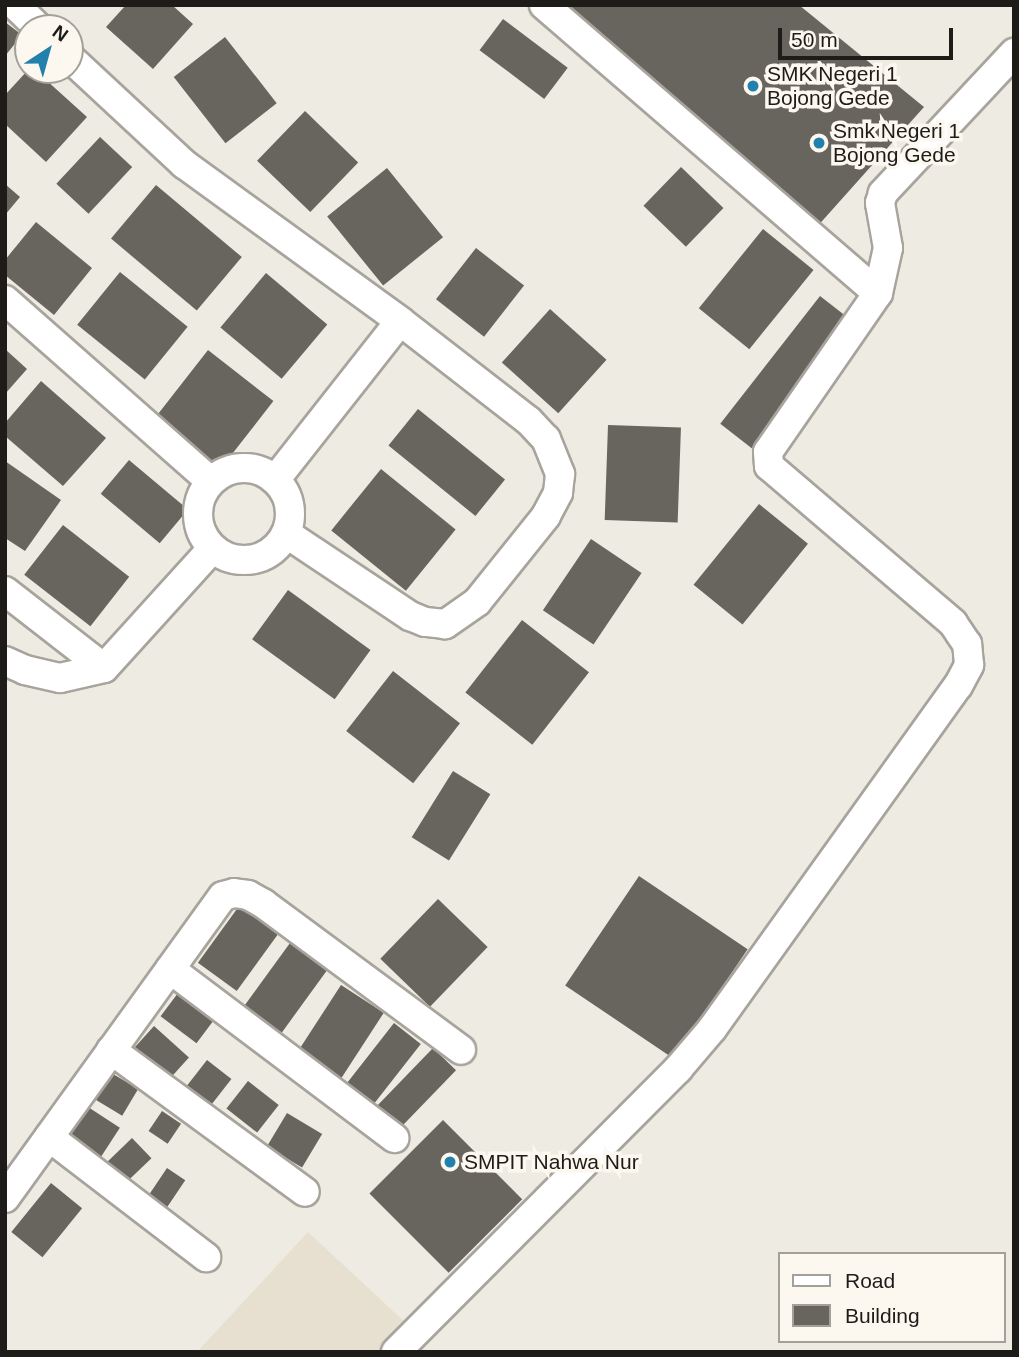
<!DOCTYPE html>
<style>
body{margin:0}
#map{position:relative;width:1019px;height:1357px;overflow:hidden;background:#eeebe3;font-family:Helvetica,sans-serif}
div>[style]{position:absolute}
.built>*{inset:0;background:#e7dfd0}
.building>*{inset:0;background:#68655e;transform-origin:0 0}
.roads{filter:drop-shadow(2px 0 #a8a49d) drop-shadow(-2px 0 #a8a49d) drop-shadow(0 2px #a8a49d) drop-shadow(0 -2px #a8a49d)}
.minor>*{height:28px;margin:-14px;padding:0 14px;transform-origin:14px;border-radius:14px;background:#fff}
.minor>.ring{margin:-14px;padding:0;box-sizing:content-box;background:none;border:28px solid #fff;border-radius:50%}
.dots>*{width:19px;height:19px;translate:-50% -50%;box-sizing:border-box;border:4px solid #fcf8f0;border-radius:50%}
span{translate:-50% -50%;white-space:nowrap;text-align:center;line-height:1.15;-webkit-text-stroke:7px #fcf8f0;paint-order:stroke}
.poi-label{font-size:21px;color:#1d1c19}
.left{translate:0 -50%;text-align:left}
.frame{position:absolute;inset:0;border:7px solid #1d1c19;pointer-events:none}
.legend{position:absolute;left:778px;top:1252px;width:228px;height:91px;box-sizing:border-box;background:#fcf8f0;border:2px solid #a3a09a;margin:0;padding:9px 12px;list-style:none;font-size:21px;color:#1d1c19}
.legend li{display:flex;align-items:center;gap:14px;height:35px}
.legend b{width:35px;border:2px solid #a3a09a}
.north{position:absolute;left:14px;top:14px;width:70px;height:70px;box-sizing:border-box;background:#fcf8f0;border:2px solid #a3a09a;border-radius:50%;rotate:36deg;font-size:19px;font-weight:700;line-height:28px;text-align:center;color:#1d1c19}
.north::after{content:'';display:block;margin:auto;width:24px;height:32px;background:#2280ad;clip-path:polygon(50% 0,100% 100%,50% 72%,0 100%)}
.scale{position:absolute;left:778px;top:28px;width:175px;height:32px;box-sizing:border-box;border:4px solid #1d1c19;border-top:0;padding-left:9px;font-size:21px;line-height:24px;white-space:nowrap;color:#1d1c19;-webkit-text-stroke:5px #fcf8f0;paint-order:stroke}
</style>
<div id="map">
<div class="built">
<i style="clip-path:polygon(308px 1232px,408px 1325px,384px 1352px,197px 1352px)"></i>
</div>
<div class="building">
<i style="clip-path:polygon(126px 5px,172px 5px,193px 24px,153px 69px,106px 27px)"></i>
<i style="clip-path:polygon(567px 5px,799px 5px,924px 107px,815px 229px)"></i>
<i style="left:503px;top:19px;width:81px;height:39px;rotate:37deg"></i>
<i style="clip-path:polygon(5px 22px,22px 35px,5px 56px)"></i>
<i style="left:225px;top:37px;width:84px;height:65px;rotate:52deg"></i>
<i style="clip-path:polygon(28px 70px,35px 70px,87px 117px,46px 162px,5px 124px,5px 95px)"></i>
<i style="left:305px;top:111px;width:74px;height:69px;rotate:44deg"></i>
<i style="left:100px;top:137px;width:44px;height:64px;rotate:43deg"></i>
<i style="left:681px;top:167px;width:59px;height:54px;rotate:44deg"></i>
<i style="left:387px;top:168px;width:89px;height:77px;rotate:51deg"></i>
<i style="clip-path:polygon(5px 184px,20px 197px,5px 215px)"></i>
<i style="left:156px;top:185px;width:112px;height:70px;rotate:40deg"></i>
<i style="clip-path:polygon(36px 222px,92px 268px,54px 315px,5px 275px,5px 260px)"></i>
<i style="left:763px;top:229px;width:65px;height:102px;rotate:39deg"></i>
<i style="left:476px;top:248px;width:61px;height:65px;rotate:38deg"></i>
<i style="left:120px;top:272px;width:87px;height:68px;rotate:39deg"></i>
<i style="left:266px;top:273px;width:80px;height:71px;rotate:40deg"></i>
<i style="left:820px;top:296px;width:42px;height:162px;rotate:38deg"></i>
<i style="left:550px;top:309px;width:76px;height:72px;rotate:42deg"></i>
<i style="clip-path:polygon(5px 349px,27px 369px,5px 394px)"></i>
<i style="left:208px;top:350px;width:83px;height:90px;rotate:38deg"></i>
<i style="clip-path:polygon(41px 381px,106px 438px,63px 486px,5px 436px,5px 423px)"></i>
<i style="left:418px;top:409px;width:112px;height:47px;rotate:39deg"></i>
<i style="left:608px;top:425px;width:73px;height:95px;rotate:2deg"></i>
<i style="left:129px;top:460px;width:77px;height:44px;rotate:40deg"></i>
<i style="clip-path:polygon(5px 461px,61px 500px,25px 551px,5px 538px)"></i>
<i style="left:381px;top:469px;width:96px;height:79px;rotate:39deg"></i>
<i style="left:759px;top:504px;width:63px;height:104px;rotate:39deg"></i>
<i style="left:63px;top:525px;width:84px;height:63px;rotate:38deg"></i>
<i style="left:591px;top:539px;width:61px;height:86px;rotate:34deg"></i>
<i style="left:288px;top:590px;width:102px;height:61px;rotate:36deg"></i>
<i style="left:522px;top:620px;width:85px;height:92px;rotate:38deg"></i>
<i style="left:393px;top:671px;width:85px;height:76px;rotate:38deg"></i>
<i style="left:453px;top:771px;width:44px;height:78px;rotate:32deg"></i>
<i style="left:639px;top:876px;width:131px;height:132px;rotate:34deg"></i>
<i style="left:438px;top:899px;width:69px;height:83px;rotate:44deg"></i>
<i style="left:242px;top:902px;width:48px;height:75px;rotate:36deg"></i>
<i style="left:290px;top:943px;width:46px;height:82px;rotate:36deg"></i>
<i style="left:341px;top:985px;width:51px;height:87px;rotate:33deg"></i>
<i style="left:178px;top:993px;width:45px;height:29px;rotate:37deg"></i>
<i style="left:394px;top:1023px;width:34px;height:82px;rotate:38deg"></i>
<i style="left:154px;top:1026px;width:47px;height:31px;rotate:42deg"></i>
<i style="left:433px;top:1048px;width:32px;height:80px;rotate:44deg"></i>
<i style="left:207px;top:1060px;width:31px;height:38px;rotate:38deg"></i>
<i style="left:103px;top:1068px;width:41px;height:31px;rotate:31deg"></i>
<i style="left:248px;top:1081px;width:39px;height:35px;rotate:38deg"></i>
<i style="left:88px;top:1107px;width:38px;height:42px;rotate:33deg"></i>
<i style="left:162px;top:1111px;width:23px;height:24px;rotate:34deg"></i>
<i style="left:287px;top:1113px;width:41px;height:39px;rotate:31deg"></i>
<i style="left:443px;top:1120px;width:112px;height:104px;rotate:45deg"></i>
<i style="left:132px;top:1138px;width:28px;height:41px;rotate:46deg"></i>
<i style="left:167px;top:1168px;width:22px;height:43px;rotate:34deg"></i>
<i style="left:51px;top:1183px;width:40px;height:63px;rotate:39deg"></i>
</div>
<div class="roads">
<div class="minor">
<i style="left:15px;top:5px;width:33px;rotate:44deg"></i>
<i style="left:544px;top:5px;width:441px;rotate:40.8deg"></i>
<i style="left:70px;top:58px;width:156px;rotate:42.9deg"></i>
<i style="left:184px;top:164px;width:267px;rotate:36deg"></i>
<i style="left:400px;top:321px;width:163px;rotate:37.8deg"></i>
<i style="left:529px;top:421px;width:25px;rotate:47deg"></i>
<i style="left:546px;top:439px;width:38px;rotate:68deg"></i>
<i style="left:560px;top:474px;width:19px;rotate:96deg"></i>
<i style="left:558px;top:493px;width:26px;rotate:118deg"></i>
<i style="left:546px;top:516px;width:110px;rotate:128.7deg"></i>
<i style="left:477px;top:602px;width:39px;rotate:145deg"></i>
<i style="left:445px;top:624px;width:20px;rotate:-174deg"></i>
<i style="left:425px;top:622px;width:16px;rotate:-158deg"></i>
<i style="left:410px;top:616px;width:148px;rotate:-146.3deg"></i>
<i style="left:5px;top:300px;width:273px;rotate:41.4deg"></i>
<i class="ring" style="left:198px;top:468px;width:64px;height:64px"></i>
<i style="left:275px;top:480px;width:202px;rotate:-51.8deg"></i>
<i style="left:5px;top:591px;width:125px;rotate:37.9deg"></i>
<i style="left:5px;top:661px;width:22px;rotate:24deg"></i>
<i style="left:25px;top:670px;width:36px;rotate:13deg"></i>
<i style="left:60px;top:678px;width:45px;rotate:-12.8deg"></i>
<i style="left:104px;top:668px;width:161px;rotate:-47.8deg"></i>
<i style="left:170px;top:969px;width:281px;rotate:37deg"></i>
<i style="left:111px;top:1050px;width:240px;rotate:36.2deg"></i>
<i style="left:49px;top:1137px;width:198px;rotate:37.4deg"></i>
<i style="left:5px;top:1198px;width:372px;rotate:-54.2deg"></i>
<i style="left:223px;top:896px;width:11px;rotate:-15deg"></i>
<i style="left:234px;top:893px;width:14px;rotate:8deg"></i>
<i style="left:248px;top:895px;width:18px;rotate:29deg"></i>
<i style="left:264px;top:904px;width:245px;rotate:36.5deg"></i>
<i style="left:396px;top:1352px;width:400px;rotate:-45.1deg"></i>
<i style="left:678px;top:1069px;width:52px;rotate:-49.6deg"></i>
<i style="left:712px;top:1029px;width:422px;rotate:-54.4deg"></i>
<i style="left:958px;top:686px;width:24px;rotate:-62deg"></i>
<i style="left:969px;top:665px;width:21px;rotate:-95deg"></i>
<i style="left:967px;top:644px;width:25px;rotate:-124deg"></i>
<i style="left:953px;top:623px;width:242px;rotate:-139.5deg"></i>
<i style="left:769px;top:466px;width:14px;rotate:-94deg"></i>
<i style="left:768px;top:452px;width:193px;rotate:-55.3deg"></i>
<i style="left:878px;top:293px;width:46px;rotate:-77.5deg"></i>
<i style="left:888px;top:248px;width:46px;rotate:-100.1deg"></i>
<i style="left:880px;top:203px;width:10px;rotate:-73deg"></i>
<i style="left:883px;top:193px;width:192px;rotate:-46.9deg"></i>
</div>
</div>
<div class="dots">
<i style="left:753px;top:86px;background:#2280ad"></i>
<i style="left:819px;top:143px;background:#2280ad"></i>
<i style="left:450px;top:1162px;background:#2280ad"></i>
</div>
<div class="poi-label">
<span class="left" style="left:767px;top:86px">SMK Negeri 1<br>Bojong Gede</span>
<span class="left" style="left:833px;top:143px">Smk Negeri 1<br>Bojong Gede</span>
<span class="left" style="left:464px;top:1162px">SMPIT Nahwa Nur</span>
</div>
<div class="frame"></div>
<ul class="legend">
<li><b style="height:9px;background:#fff"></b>Road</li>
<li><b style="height:19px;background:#68655e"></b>Building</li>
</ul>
<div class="north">N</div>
<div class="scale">50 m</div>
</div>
